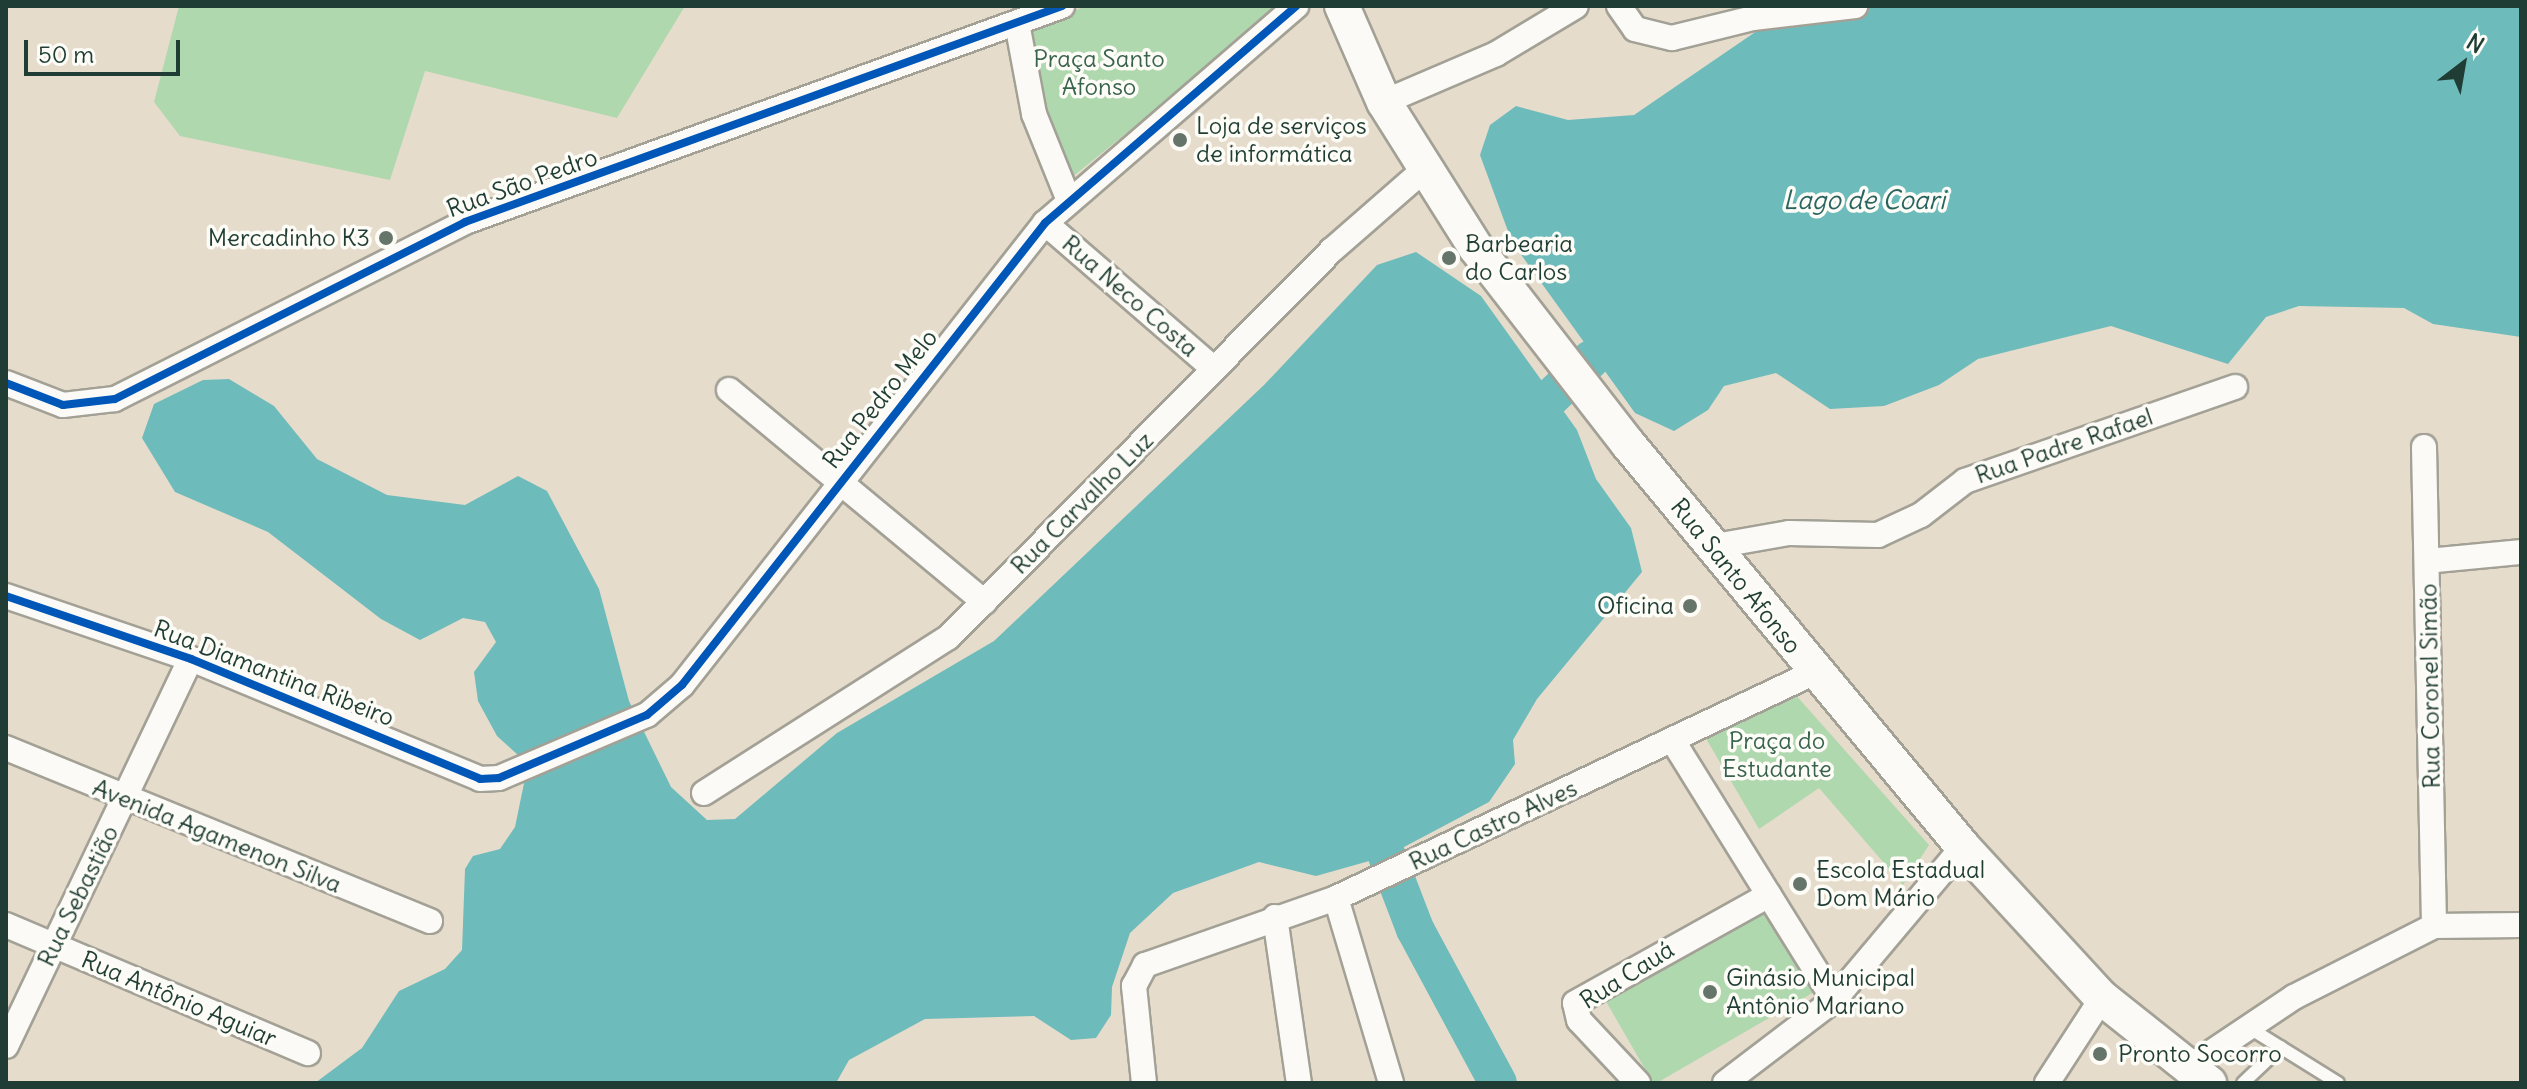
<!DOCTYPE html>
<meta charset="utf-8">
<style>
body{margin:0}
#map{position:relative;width:2527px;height:1089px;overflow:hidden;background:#e6dccb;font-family:Delius,sans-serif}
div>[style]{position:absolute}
.green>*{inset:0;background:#afd8ae;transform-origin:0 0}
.water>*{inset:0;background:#6ebbbc}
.river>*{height:38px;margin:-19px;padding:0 19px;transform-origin:19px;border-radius:19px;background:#6ebbbc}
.roads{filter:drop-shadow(2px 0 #a3a196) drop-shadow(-2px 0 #a3a196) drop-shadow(0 2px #a3a196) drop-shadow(0 -2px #a3a196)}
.lane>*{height:12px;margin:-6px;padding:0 6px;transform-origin:6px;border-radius:6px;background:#fbfaf7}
.street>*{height:24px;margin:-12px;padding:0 12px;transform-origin:12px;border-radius:12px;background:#fbfaf7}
.secondary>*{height:34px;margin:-17px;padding:0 17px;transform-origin:17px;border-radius:17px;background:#fbfaf7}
.cycleway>*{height:8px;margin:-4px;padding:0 4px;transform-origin:4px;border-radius:4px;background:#0057b8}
.dots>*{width:22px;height:22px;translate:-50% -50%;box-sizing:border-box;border:4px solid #fdfcf7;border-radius:50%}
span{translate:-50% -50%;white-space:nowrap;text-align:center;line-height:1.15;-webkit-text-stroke:7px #fdfcf7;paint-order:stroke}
.park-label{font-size:24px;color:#38634d}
.poi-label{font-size:24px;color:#1f3d34}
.left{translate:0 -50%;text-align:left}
.right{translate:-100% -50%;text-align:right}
.street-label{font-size:24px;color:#1f3d34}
.water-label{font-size:26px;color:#296461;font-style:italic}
.frame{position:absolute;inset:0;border:8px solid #1f3d34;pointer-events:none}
.north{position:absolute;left:2423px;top:24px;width:80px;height:80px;-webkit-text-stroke:6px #fdfcf7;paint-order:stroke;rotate:31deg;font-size:22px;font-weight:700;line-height:32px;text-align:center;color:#1f3d34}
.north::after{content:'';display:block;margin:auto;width:28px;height:36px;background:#1f3d34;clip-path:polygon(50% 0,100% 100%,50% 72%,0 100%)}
.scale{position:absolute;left:24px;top:40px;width:156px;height:36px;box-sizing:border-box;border:4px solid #1f3d34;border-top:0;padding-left:10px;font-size:24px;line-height:28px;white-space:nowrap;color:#1f3d34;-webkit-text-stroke:6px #fdfcf7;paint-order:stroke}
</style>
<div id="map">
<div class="green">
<i style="clip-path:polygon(179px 6px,685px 6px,617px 118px,425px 71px,390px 180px,180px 136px,154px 102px)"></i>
<i style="clip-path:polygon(1086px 6px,1283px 6px,1071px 178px,1039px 113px,1027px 30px)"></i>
<i style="clip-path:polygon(1794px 693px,1929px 845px,1903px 885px,1819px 788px,1759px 829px,1701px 730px)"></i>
<i style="left:1768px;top:902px;width:101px;height:190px;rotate:60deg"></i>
</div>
<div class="water">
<i style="clip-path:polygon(1778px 6px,2521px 6px,2521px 337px,2433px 324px,2404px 308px,2299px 306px,2266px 317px,2228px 364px,2111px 326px,1978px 359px,1939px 385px,1884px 406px,1830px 409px,1776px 373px,1724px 386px,1708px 410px,1674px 431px,1635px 413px,1512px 242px,1480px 155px,1490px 125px,1516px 106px,1568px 120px,1634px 115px,1767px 24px)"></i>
<i style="clip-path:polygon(1416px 252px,1481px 296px,1577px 430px,1596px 479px,1631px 528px,1642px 572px,1537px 699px,1513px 740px,1515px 764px,1489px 802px,1387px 856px,1316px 876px,1259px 862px,1173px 893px,1130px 933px,1112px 987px,1111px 1015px,1096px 1038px,1071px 1040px,1034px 1016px,925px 1019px,849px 1060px,836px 1083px,315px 1083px,362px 1048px,399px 991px,445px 969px,462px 950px,465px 869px,473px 856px,500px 849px,515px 827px,528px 764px,497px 736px,478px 701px,474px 672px,496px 642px,485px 622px,463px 618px,420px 640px,381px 619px,268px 532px,175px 492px,142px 438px,154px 404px,203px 380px,229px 379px,274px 406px,317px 459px,387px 495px,465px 505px,518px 476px,547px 491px,599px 589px,629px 701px,671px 787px,707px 820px,735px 819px,837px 733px,994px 641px,1264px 385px,1377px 265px)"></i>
</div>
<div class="river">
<i style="left:1516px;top:431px;width:104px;rotate:-43.8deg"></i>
<i style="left:1387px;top:856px;width:78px;rotate:69deg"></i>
<i style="left:1415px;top:929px;width:175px;rotate:61.7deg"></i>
</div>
<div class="roads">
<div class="lane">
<i style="left:2248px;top:1027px;width:106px;rotate:31.9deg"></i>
<i style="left:2243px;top:1083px;width:52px;rotate:-43.5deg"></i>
</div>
<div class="street">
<i style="left:1619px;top:6px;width:28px;rotate:55deg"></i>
<i style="left:1635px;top:29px;width:38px;rotate:14deg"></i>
<i style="left:1672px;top:38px;width:83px;rotate:-13.9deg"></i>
<i style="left:1753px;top:18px;width:103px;rotate:-6.7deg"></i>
<i style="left:1017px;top:23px;width:93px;rotate:79.4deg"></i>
<i style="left:1034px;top:114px;width:91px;rotate:68deg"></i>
<i style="left:1384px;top:102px;width:122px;rotate:-23.2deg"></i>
<i style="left:1496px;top:54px;width:93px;rotate:-31deg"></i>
<i style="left:1045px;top:223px;width:223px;rotate:40.8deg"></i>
<i style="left:6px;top:383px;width:61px;rotate:21.1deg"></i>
<i style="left:63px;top:405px;width:52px;rotate:-6.6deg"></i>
<i style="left:115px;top:399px;width:392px;rotate:-26.8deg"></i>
<i style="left:465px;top:222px;width:635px;rotate:-19.89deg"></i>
<i style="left:729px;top:390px;width:332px;rotate:39.7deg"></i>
<i style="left:2424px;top:447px;width:479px;rotate:88.8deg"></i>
<i style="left:1715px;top:546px;width:75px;rotate:-10deg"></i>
<i style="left:1789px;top:533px;width:89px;rotate:1.3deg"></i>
<i style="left:1878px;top:535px;width:47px;rotate:-24.9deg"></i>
<i style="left:1921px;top:515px;width:56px;rotate:-37.7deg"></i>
<i style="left:1965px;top:481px;width:286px;rotate:-19.2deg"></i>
<i style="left:2427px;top:561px;width:94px;rotate:-5.5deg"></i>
<i style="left:6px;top:596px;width:195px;rotate:18.8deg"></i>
<i style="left:191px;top:659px;width:313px;rotate:22.5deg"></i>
<i style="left:480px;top:779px;width:19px;rotate:-3deg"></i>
<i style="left:499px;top:778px;width:161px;rotate:-23.1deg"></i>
<i style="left:647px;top:715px;width:46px;rotate:-40.6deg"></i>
<i style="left:682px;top:685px;width:588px;rotate:-51.84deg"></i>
<i style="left:1045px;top:223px;width:332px;rotate:-40.8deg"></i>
<i style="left:1673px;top:741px;width:305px;rotate:58.1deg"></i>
<i style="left:6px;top:748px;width:458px;rotate:22.2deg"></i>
<i style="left:704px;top:793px;width:290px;rotate:-32.5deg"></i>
<i style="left:949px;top:637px;width:544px;rotate:-45.3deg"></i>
<i style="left:1332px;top:250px;width:123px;rotate:-41.1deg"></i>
<i style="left:1336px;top:898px;width:193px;rotate:73.4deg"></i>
<i style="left:1275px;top:917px;width:168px;rotate:81.8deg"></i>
<i style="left:6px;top:925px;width:328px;rotate:23deg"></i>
<i style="left:6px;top:1046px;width:429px;rotate:-64.5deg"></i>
<i style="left:2188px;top:1068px;width:128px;rotate:-33.8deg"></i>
<i style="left:2294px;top:997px;width:157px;rotate:-26.9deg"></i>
<i style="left:2434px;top:926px;width:87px;rotate:-0.7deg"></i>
<i style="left:1144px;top:1083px;width:98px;rotate:-95.9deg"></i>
<i style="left:1134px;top:986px;width:24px;rotate:-62deg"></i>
<i style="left:1145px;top:965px;width:202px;rotate:-19.3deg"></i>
<i style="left:1336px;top:898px;width:527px;rotate:-25.25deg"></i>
<i style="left:1638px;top:1083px;width:86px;rotate:-133.1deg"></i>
<i style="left:1579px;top:1020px;width:17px;rotate:-103deg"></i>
<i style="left:1575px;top:1003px;width:222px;rotate:-29.1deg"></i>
<i style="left:1725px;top:1083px;width:137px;rotate:-37.3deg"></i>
<i style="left:1834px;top:1000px;width:200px;rotate:-49.9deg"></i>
<i style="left:2047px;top:1083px;width:101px;rotate:-57.1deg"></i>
</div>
<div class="secondary">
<i style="left:1342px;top:6px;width:105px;rotate:66.4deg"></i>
<i style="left:1384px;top:102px;width:173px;rotate:57.8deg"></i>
<i style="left:1476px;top:248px;width:248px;rotate:52.2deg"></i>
<i style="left:1628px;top:444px;width:524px;rotate:50.26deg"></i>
<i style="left:1963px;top:847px;width:205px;rotate:47.4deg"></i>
<i style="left:2102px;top:998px;width:137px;rotate:38.5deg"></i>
</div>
</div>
<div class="cycleway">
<i style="left:6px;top:383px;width:61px;rotate:21.1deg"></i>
<i style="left:63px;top:405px;width:52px;rotate:-6.6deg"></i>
<i style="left:115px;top:399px;width:392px;rotate:-26.8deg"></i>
<i style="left:465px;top:222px;width:635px;rotate:-19.89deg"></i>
<i style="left:6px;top:596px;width:195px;rotate:18.8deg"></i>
<i style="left:191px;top:659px;width:313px;rotate:22.5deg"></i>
<i style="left:480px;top:779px;width:19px;rotate:-3deg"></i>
<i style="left:499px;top:778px;width:161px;rotate:-23.1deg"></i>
<i style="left:647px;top:715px;width:46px;rotate:-40.6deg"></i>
<i style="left:682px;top:685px;width:588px;rotate:-51.84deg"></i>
<i style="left:1045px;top:223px;width:332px;rotate:-40.8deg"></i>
</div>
<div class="dots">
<i style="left:1180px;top:140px;background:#657569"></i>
<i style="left:386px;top:238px;background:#657569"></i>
<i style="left:1449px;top:258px;background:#657569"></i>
<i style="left:1690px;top:606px;background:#657569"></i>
<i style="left:1800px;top:884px;background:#657569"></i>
<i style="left:1710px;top:992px;background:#657569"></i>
<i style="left:2100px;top:1054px;background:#657569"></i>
</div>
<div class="park-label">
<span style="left:1099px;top:73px">Praça Santo<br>Afonso</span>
<span style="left:1777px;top:755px">Praça do<br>Estudante</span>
</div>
<div class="poi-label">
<span class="left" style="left:1196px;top:140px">Loja de serviços<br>de informática</span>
<span class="right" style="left:370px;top:238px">Mercadinho K3</span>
<span class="left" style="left:1465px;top:258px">Barbearia<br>do Carlos</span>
<span class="right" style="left:1674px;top:606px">Oficina</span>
<span class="left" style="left:1816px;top:884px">Escola Estadual<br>Dom Mário</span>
<span class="left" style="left:1726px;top:992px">Ginásio Municipal<br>Antônio Mariano</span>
<span class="left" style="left:2118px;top:1054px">Pronto Socorro</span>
</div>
<div class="street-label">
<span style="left:522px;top:183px;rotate:-20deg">Rua São Pedro</span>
<span style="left:1130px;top:296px;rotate:41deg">Rua Neco Costa</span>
<span style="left:880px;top:399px;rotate:-52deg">Rua Pedro Melo</span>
<span style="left:2064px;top:446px;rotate:-19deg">Rua Padre Rafael</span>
<span style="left:1082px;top:503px;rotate:-45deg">Rua Carvalho Luz</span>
<span style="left:1736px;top:576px;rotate:51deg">Rua Santo Afonso</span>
<span style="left:274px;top:673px;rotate:21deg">Rua Diamantina Ribeiro</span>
<span style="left:2430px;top:686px;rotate:-91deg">Rua Coronel Simão</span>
<span style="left:1493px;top:825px;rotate:-25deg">Rua Castro Alves</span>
<span style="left:217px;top:836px;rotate:22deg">Avenida Agamenon Silva</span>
<span style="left:78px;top:896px;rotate:-64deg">Rua Sebastião</span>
<span style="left:1627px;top:975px;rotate:-32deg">Rua Cauá</span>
<span style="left:179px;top:999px;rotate:23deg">Rua Antônio Aguiar</span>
</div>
<div class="water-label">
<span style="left:1864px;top:200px">Lago de Coari</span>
</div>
<div class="frame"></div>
<div class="north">N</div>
<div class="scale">50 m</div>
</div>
